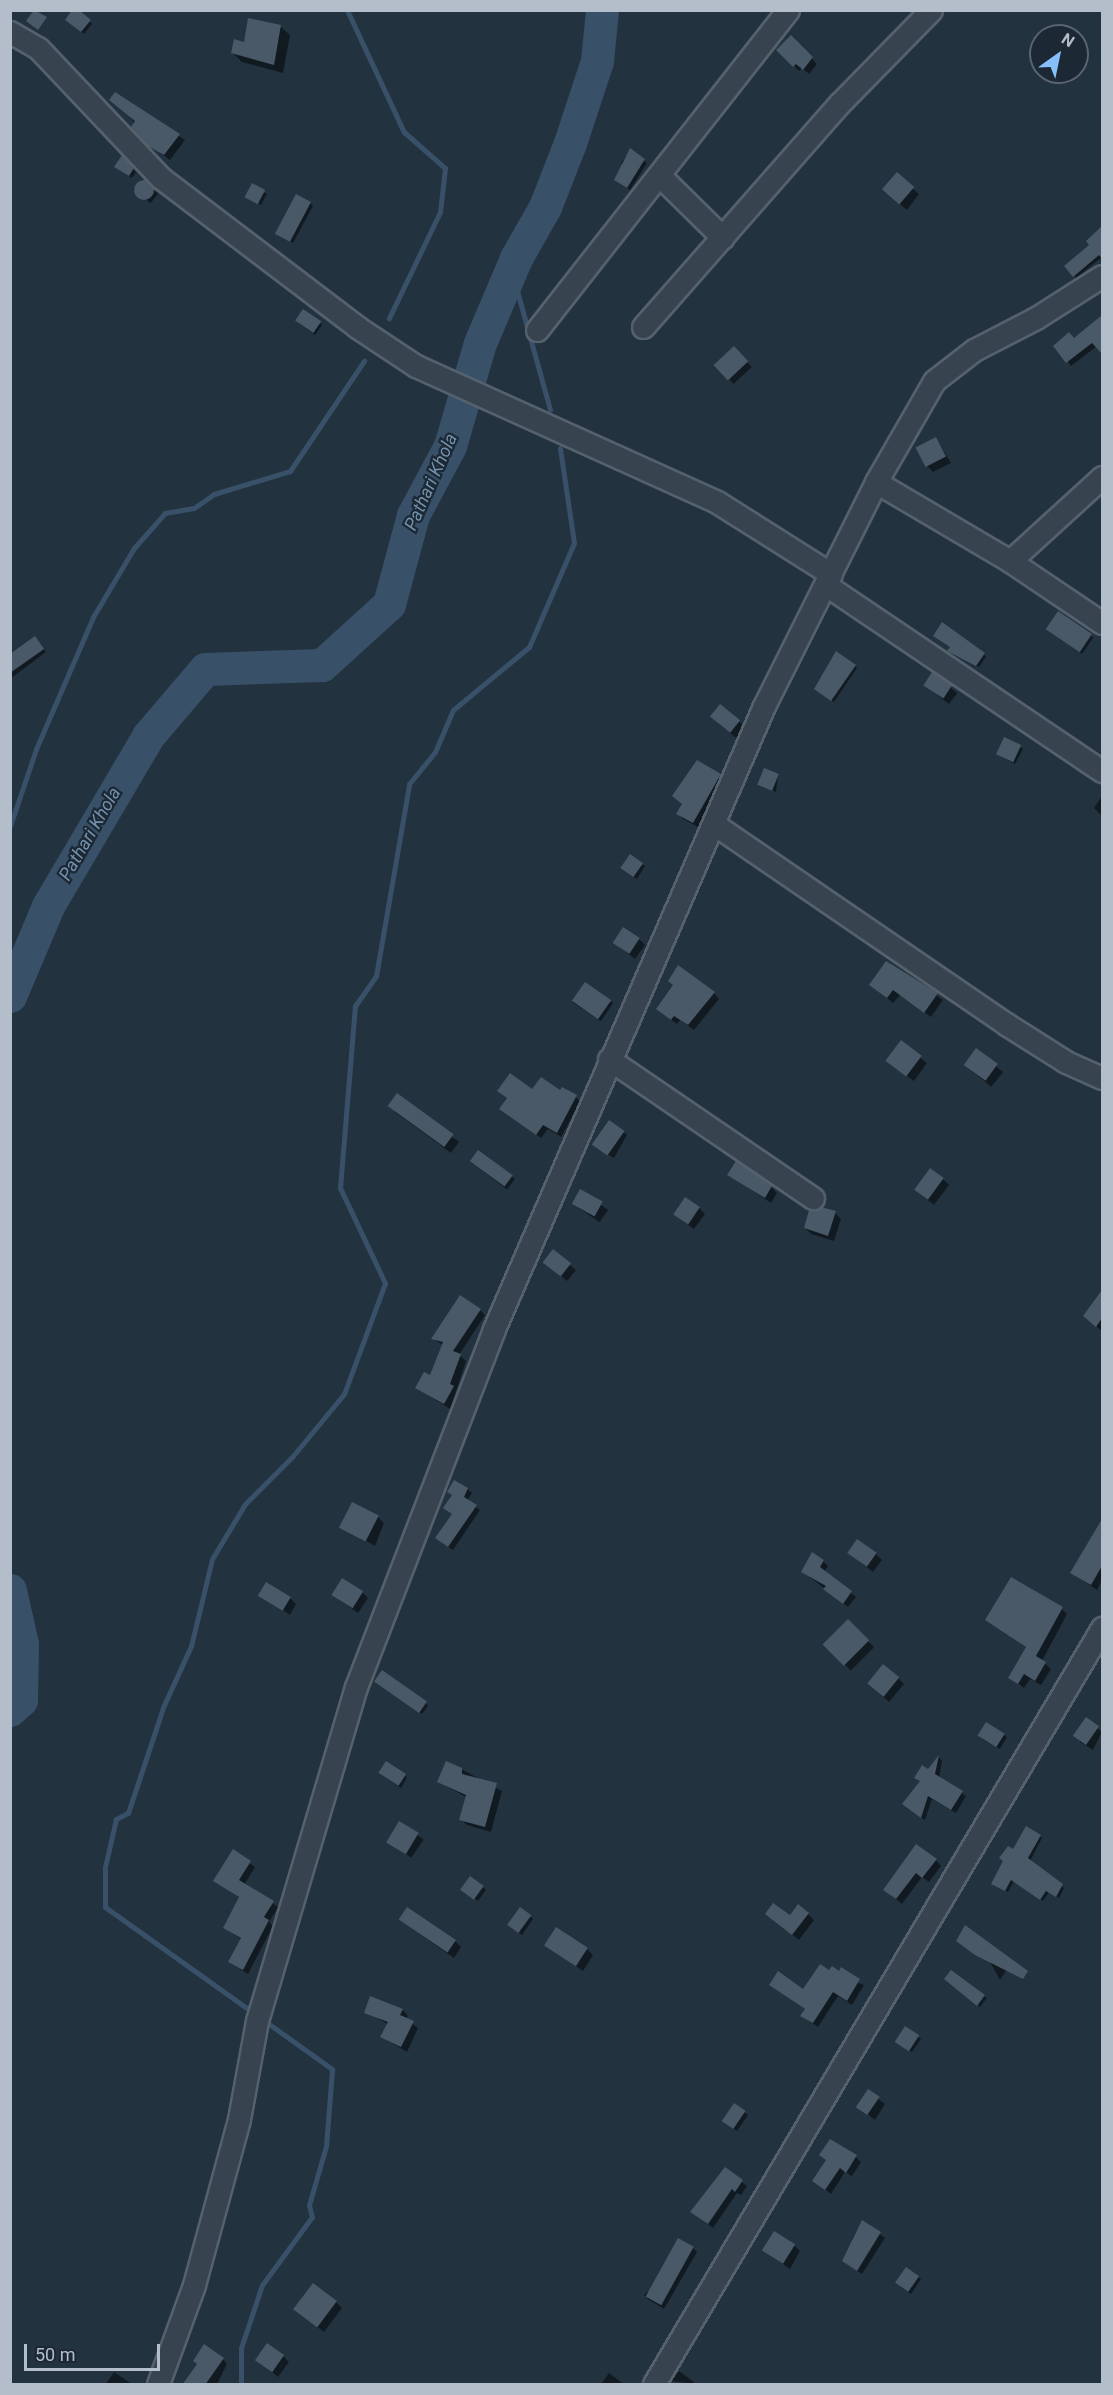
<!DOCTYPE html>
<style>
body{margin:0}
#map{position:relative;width:1113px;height:2395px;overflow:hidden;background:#23323f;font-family:Roboto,sans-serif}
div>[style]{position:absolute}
.shadow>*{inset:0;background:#0007;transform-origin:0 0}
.stream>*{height:5px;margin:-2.5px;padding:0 2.5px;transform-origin:2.5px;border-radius:2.5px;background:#385169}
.river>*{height:33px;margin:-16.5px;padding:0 16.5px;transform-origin:16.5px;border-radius:16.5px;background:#385169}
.building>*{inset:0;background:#495968;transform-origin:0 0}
.round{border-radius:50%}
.roads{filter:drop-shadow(2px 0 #55616d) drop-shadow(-2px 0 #55616d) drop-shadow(0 2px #55616d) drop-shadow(0 -2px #55616d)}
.minor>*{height:21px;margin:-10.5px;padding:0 10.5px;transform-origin:10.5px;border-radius:10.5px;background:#37434f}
span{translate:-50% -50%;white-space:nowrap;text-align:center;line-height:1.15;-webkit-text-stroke:4.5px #1c2834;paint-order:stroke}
.water-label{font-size:18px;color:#7392ae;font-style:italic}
.frame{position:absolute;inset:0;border:12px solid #b4beca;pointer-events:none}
.north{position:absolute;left:1029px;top:24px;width:60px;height:60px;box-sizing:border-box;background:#1c2834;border:2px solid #596470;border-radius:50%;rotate:33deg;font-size:16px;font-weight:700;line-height:24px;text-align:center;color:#b4beca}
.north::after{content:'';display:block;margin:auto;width:21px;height:27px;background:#87bffb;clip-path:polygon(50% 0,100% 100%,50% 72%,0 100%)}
.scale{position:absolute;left:24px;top:2344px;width:136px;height:27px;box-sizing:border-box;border:3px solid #b4beca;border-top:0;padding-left:8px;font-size:18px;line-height:21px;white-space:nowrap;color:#b4beca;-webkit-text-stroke:4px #1c2834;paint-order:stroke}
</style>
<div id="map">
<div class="shadow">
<i style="clip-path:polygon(90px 21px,92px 24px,84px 34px,69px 22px)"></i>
<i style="clip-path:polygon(280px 26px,290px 35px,283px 73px,242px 62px,232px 52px)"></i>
<i style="clip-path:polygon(791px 37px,817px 64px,809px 74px,802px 68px,799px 71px,778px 50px)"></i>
<i style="clip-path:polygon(115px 94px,185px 140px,170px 160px,149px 145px)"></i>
<i style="clip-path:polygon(630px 150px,647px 163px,630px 190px,618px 182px,625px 166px,621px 163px)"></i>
<i style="clip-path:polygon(122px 157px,136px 172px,132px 178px,118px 169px)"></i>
<i style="clip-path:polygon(897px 175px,919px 194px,907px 210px,890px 196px)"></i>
<i style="left:141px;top:180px;width:22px;height:12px;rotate:39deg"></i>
<i style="clip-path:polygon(252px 185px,267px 194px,261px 205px,249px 199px)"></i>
<i style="clip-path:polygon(310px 203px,313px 206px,293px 243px,279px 235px)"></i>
<i style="clip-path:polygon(1099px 231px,1102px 235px,1102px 257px,1076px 278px,1066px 266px,1091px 245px)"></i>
<i style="clip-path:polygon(1102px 315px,1102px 351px,1097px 346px,1071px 366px,1055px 346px,1074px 340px)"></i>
<i style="clip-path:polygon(299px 323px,320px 323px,322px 325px,315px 335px)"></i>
<i style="left:734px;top:348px;width:26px;height:25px;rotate:47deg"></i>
<i style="clip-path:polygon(936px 439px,951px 463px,933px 472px,927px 466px)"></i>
<i style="clip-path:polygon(1050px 631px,1091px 635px,1093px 638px,1082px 654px)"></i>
<i style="clip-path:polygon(37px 641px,46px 652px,10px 679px,10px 660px)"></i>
<i style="clip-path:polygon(949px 651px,984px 654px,986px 657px,979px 667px)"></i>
<i style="clip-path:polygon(855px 666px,857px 668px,834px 702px,819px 691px)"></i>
<i style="left:933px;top:674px;width:31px;height:14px;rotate:38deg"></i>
<i style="clip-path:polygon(739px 721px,745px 727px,736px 738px,718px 723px)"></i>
<i style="clip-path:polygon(1020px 747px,1023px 749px,1015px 764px,997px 754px)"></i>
<i style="clip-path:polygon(720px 775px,725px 780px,698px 827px,683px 819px,678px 814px)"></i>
<i style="clip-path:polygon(778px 775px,776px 792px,760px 785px)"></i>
<i style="clip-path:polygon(1102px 796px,1102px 816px,1094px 808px)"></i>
<i style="clip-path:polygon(642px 864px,645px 866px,637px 879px,624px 870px)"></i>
<i style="clip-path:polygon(639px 939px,645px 945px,635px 959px,614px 942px)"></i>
<i style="clip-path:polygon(887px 963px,943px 1000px,931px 1017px,900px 995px,893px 1003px,871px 985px)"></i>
<i style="left:585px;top:984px;width:34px;height:22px;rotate:34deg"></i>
<i style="clip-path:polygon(714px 993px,719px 999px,694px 1030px,680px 1020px,677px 1024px,663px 1014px)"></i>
<i style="clip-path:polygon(901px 1043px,927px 1063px,914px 1081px,894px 1067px)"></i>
<i style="left:976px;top:1050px;width:35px;height:19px;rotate:39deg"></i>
<i style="clip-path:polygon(562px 1089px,581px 1101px,561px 1137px,548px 1129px,541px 1138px,506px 1113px,508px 1099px,499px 1091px,560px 1092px)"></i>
<i style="clip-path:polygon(397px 1095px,459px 1142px,451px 1153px,395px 1112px)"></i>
<i style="clip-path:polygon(624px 1132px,627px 1135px,614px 1158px,596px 1147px)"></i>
<i style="left:479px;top:1152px;width:45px;height:13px;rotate:37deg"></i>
<i style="clip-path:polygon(729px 1175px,771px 1187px,777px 1193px,771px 1203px)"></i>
<i style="clip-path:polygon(943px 1179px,949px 1185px,934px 1205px,915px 1190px)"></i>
<i style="left:581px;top:1191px;width:33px;height:15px;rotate:35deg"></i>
<i style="clip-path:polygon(699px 1208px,705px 1214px,694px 1229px,681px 1220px)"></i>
<i style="clip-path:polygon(835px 1213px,841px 1219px,834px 1241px,811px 1234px,805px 1228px)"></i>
<i style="left:553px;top:1251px;width:30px;height:14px;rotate:40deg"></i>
<i style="clip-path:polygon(1099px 1297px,1102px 1299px,1102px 1331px,1091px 1322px)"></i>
<i style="clip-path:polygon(480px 1310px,485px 1315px,459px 1355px,466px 1361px,450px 1409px,417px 1388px,430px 1377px,443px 1345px,433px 1339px)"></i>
<i style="clip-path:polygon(467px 1489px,472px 1493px,467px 1501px,480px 1510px,453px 1550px,441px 1542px,453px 1515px,445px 1508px)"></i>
<i style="clip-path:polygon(378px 1517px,384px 1523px,375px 1546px,342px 1527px)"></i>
<i style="clip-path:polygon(1095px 1535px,1102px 1539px,1102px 1580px,1097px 1590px,1072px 1573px)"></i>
<i style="clip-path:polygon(849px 1553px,876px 1554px,882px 1560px,873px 1572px)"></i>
<i style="clip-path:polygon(823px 1561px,828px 1566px,824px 1572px,856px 1597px,848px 1607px,802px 1571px)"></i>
<i style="clip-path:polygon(362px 1592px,368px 1598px,358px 1613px,333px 1595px)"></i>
<i style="clip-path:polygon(260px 1595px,290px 1598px,296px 1604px,290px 1615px)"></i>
<i style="clip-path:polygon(1062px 1609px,1067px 1614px,1042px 1661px,1051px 1669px,1041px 1685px,1030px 1679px,1024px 1688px,1010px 1677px,1027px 1648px,987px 1620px)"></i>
<i style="left:848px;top:1621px;width:37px;height:33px;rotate:45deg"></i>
<i style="clip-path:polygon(898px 1678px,904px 1684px,889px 1702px,869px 1683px)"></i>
<i style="clip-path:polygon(378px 1684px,426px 1703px,428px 1706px,422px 1714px)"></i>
<i style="clip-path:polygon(1086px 1719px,1102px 1732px,1093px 1750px,1080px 1742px)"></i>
<i style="clip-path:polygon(1004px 1735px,1007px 1737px,1000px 1749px,982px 1739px)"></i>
<i style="clip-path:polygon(939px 1757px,942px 1761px,939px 1778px,966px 1796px,956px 1813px,932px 1799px,925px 1820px,908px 1808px,921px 1782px,916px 1777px,929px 1771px)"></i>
<i style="clip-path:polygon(461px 1769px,502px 1791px,491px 1832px,467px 1825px,461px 1819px,466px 1797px,439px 1782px)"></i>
<i style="clip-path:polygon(382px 1775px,405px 1775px,407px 1778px,401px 1788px)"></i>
<i style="left:400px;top:1823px;width:29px;height:22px;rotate:35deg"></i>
<i style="clip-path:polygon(1040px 1836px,1042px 1838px,1030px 1861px,1064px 1888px,1059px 1898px,1049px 1892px,1043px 1901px,1014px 1881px,1008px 1892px,996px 1886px,1013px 1851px)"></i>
<i style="clip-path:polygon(234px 1852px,255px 1867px,244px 1885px,278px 1907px,269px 1922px,273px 1926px,248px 1974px,229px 1962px,241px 1939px,225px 1928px,240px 1898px,215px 1881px)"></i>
<i style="clip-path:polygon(936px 1860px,941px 1866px,929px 1882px,922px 1877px,902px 1904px,885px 1890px)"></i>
<i style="clip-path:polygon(483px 1887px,486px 1890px,478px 1901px,465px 1892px)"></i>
<i style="clip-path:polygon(520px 1909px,533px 1919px,522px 1935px,512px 1928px)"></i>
<i style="clip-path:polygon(767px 1914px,790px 1917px,808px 1914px,814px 1920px,799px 1940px)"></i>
<i style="clip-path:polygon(400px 1920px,455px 1941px,461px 1947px,454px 1958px)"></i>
<i style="clip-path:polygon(546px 1945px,587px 1949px,593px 1955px,583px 1971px)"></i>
<i style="clip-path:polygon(990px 1962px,1011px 1963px,1000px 1980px)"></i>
<i style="clip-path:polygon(830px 1972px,864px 1985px,852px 2005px,838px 1996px,818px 2027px,802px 2016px,806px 2010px,776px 1989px,804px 1991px)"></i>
<i style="clip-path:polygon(946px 1979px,984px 1996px,987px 1998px,980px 2007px)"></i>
<i style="clip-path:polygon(403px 2010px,408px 2016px,406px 2019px,418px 2028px,407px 2052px,382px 2037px,388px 2024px,366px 2012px)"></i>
<i style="clip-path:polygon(906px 2028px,921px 2039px,912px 2052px,899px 2044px)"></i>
<i style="clip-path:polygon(868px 2091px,885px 2104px,875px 2120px,858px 2107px)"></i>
<i style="clip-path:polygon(734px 2105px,748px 2115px,737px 2131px,726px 2124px)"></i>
<i style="clip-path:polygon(856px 2157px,861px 2162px,852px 2176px,845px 2172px,831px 2194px,814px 2181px,827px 2161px)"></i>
<i style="clip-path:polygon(725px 2169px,747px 2186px,741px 2195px,737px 2193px,713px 2228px,692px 2212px)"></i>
<i style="clip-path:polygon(862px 2222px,885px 2238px,862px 2274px,848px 2265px,855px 2243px,852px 2239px)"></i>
<i style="clip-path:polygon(794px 2245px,800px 2251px,790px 2269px,764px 2251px)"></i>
<i style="clip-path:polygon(693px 2248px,697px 2252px,664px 2309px,648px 2299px,644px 2295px)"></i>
<i style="clip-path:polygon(918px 2277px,921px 2279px,911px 2294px,900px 2286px)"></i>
<i style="clip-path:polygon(336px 2302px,342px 2308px,324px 2332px,302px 2316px)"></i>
<i style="clip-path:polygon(283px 2356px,289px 2362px,278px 2377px,257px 2360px)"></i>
<i style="clip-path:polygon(223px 2359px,227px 2364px,217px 2384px,185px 2384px)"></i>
<i style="clip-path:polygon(679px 2371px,694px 2382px,692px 2384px,672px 2381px)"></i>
<i style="clip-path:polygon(114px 2372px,132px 2384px,106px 2384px)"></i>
<i style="clip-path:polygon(609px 2373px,621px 2382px,624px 2384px,601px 2384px)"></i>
</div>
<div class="stream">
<i style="left:347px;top:10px;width:135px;rotate:65deg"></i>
<i style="left:404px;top:132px;width:55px;rotate:41.3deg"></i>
<i style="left:445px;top:168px;width:44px;rotate:96.5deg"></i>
<i style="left:440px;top:212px;width:118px;rotate:115.7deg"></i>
<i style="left:511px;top:269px;width:146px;rotate:74.5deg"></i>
<i style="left:10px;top:826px;width:81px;rotate:-71.3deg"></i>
<i style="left:36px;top:749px;width:144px;rotate:-66.6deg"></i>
<i style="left:93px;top:617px;width:80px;rotate:-59.3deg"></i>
<i style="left:134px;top:548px;width:47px;rotate:-48.5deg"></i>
<i style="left:165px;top:513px;width:29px;rotate:-10deg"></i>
<i style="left:194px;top:508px;width:24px;rotate:-35deg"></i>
<i style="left:214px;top:494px;width:79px;rotate:-16.8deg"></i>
<i style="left:290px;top:471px;width:133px;rotate:-56.1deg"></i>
<i style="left:10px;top:1715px;width:19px;rotate:-54deg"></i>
<i style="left:255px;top:2014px;width:184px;rotate:-144.5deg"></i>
<i style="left:105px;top:1907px;width:40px;rotate:-90deg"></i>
<i style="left:105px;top:1867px;width:49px;rotate:-77.1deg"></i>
<i style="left:116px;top:1819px;width:13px;rotate:-27deg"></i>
<i style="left:128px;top:1813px;width:114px;rotate:-71.6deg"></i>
<i style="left:164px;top:1705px;width:65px;rotate:-65.4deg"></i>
<i style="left:191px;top:1646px;width:89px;rotate:-76.4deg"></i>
<i style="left:212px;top:1559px;width:64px;rotate:-59deg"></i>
<i style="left:245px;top:1504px;width:66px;rotate:-45deg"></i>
<i style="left:292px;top:1457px;width:82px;rotate:-50.5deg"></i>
<i style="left:344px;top:1394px;width:118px;rotate:-69.7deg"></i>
<i style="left:385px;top:1283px;width:105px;rotate:-115.3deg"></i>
<i style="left:340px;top:1188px;width:183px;rotate:-85.3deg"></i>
<i style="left:355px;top:1006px;width:37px;rotate:-55deg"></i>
<i style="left:376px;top:976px;width:195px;rotate:-80.2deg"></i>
<i style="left:409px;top:784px;width:41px;rotate:-50.9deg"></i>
<i style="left:435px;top:752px;width:46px;rotate:-66.8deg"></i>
<i style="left:453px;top:710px;width:99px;rotate:-39.7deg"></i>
<i style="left:529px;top:647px;width:113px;rotate:-66.6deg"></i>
<i style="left:574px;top:543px;width:96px;rotate:-98.4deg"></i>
<i style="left:241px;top:2384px;width:36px;rotate:-90deg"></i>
<i style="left:241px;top:2348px;width:66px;rotate:-71.6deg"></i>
<i style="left:262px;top:2285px;width:84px;rotate:-53.7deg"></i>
<i style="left:312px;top:2217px;width:12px;rotate:-104deg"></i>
<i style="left:309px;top:2205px;width:61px;rotate:-73.9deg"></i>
<i style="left:326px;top:2146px;width:77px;rotate:-85.5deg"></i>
<i style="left:332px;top:2069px;width:86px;rotate:-144.5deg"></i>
</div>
<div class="river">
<i style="left:10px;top:996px;width:98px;rotate:-67.1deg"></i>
<i style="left:48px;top:906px;width:197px;rotate:-59.5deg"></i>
<i style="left:148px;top:736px;width:88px;rotate:-49.6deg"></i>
<i style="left:205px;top:669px;width:117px;rotate:-2deg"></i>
<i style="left:322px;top:665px;width:91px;rotate:-42.3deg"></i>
<i style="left:389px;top:604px;width:92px;rotate:-74.9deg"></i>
<i style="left:413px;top:515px;width:78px;rotate:-61.8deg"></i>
<i style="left:450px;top:446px;width:107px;rotate:-73.8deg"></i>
<i style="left:480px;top:343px;width:92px;rotate:-67deg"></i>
<i style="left:516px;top:258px;width:59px;rotate:-60.4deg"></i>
<i style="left:545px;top:207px;width:69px;rotate:-68.7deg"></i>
<i style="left:570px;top:143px;width:86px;rotate:-71.8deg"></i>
<i style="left:597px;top:61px;width:51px;rotate:-84.4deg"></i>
<i style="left:10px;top:1590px;width:55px;rotate:77.5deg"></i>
<i style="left:22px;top:1644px;width:56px;rotate:91deg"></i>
<i style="left:21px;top:1700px;width:15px;rotate:138deg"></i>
</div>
<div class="building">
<i style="clip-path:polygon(34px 10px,47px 17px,38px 30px,26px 21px)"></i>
<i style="clip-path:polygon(72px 10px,79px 10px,91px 20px,81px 32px,65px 20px)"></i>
<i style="clip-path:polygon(248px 18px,281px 25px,274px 65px,231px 53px,234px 39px,244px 42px)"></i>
<i style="clip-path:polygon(791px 35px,813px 57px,803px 70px,796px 64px,793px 67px,776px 50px)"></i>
<i style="clip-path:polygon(115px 92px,180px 134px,164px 155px,148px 146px,131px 127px,135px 121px,109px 100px)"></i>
<i style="clip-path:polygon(630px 148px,645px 159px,627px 188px,614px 180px)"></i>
<i style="clip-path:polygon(122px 155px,134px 168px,129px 176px,114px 167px)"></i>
<i style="left:897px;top:172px;width:23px;height:23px;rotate:41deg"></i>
<i class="round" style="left:134px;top:180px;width:20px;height:20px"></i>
<i style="left:252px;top:183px;width:15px;height:16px;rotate:28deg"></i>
<i style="left:296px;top:194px;width:17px;height:45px;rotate:28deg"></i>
<i style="clip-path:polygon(1102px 226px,1102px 259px,1099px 255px,1073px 277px,1064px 266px,1089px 245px,1086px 241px)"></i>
<i style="left:303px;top:309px;width:22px;height:14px;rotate:34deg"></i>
<i style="clip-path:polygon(1102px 315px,1102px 354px,1092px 343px,1066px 363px,1053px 346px,1069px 332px,1074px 338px)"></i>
<i style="left:734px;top:346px;width:21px;height:28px;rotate:47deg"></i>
<i style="left:936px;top:437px;width:22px;height:23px;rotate:63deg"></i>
<i style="left:1058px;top:611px;width:41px;height:22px;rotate:34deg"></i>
<i style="clip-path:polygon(942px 622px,985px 653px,976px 666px,947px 651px,950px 647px,933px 636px)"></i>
<i style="clip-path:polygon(35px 636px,44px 649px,10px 673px,10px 654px)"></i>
<i style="clip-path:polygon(836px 651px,856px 665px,831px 701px,814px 689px)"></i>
<i style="left:932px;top:672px;width:24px;height:16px;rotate:33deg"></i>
<i style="left:720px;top:704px;width:26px;height:16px;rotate:39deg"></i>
<i style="left:1004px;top:737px;width:19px;height:19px;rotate:25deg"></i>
<i style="clip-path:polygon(697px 760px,721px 774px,693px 823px,676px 814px,682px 804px,672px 796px)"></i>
<i style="left:764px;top:768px;width:16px;height:18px;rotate:22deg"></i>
<i style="left:630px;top:854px;width:16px;height:17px;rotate:35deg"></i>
<i style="left:623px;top:927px;width:20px;height:19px;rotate:33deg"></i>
<i style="clip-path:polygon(886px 961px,938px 993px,924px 1013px,893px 990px,887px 998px,869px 985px)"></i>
<i style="clip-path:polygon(678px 965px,715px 992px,688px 1025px,674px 1016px,671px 1020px,656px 1009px,673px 985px,668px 981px)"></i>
<i style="left:585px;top:982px;width:32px;height:23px;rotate:35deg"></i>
<i style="left:901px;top:1040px;width:26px;height:26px;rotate:37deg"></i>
<i style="left:976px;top:1048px;width:27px;height:21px;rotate:36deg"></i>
<i style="clip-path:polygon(510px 1073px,532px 1089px,541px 1077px,560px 1090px,562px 1087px,577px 1095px,557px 1133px,543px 1125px,536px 1135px,499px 1109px,507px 1098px,497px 1091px)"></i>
<i style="left:397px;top:1093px;width:70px;height:16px;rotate:36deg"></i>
<i style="left:609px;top:1120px;width:19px;height:30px;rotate:35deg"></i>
<i style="left:478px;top:1150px;width:43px;height:14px;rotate:36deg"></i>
<i style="clip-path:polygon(736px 1161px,772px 1186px,765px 1198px,727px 1175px)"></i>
<i style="left:930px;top:1168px;width:17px;height:27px;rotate:36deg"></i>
<i style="left:580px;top:1189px;width:26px;height:17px;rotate:29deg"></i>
<i style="left:685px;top:1197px;width:18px;height:21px;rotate:34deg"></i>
<i style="clip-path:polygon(821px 1207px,836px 1211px,828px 1236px,804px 1228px,809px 1210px)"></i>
<i style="left:553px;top:1249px;width:23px;height:17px;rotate:38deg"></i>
<i style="clip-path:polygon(1102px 1290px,1102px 1318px,1096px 1327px,1083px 1316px)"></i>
<i style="clip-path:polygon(460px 1295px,481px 1309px,453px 1351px,461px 1354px,450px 1384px,454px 1386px,444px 1404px,415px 1388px,424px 1372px,430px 1375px,443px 1342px,431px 1339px)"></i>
<i style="clip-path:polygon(454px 1480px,468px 1488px,464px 1497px,477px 1505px,448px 1547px,435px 1538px,452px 1514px,443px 1508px,452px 1495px,447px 1492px)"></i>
<i style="left:352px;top:1502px;width:30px;height:29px;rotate:27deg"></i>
<i style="clip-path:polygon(1102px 1519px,1102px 1566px,1091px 1585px,1070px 1573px)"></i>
<i style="left:857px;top:1539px;width:24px;height:17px;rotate:35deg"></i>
<i style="clip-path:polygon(812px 1552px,824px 1560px,820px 1567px,852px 1591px,843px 1604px,823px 1589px,826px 1586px,801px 1572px)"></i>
<i style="clip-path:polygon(1011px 1577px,1063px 1607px,1036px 1656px,1046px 1662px,1035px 1681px,1024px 1674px,1018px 1684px,1008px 1678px,1026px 1647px,985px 1620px)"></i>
<i style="left:342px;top:1578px;width:25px;height:20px;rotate:32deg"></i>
<i style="left:266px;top:1582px;width:29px;height:16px;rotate:31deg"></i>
<i style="left:848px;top:1619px;width:30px;height:36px;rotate:45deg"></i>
<i style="left:883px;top:1664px;width:21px;height:25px;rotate:39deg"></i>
<i style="left:382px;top:1670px;width:55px;height:14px;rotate:35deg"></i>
<i style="left:1086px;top:1717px;width:16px;height:23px;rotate:35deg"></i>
<i style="left:986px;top:1722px;width:22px;height:16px;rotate:32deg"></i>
<i style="clip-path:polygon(939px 1755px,935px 1774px,963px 1791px,951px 1810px,928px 1796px,921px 1818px,902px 1804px,920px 1781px,914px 1778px,922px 1765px,928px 1769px)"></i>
<i style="left:386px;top:1761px;width:24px;height:14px;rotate:33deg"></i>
<i style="clip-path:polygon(446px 1761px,462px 1768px,462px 1774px,497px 1783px,485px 1827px,459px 1820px,466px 1795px,437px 1782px)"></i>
<i style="left:399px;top:1821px;width:23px;height:25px;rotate:31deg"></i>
<i style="clip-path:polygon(1026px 1826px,1041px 1835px,1028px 1858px,1063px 1884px,1056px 1897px,1046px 1891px,1040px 1900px,1011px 1880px,1005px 1891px,991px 1884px,1003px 1861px,999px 1858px,1008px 1846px,1013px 1849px)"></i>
<i style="clip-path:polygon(916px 1844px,937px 1859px,922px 1878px,916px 1873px,896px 1899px,883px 1890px)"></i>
<i style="clip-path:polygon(233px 1849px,251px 1861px,239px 1880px,274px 1901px,264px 1917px,269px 1920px,243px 1970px,228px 1962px,241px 1938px,223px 1928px,239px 1897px,213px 1881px)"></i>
<i style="left:470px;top:1876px;width:17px;height:17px;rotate:36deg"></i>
<i style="clip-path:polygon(773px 1903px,790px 1915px,798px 1904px,809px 1913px,792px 1935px,765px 1914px)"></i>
<i style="left:407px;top:1907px;width:59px;height:15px;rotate:34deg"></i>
<i style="left:520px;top:1907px;width:14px;height:22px;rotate:36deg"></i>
<i style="clip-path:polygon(965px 1925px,1028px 1971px,1023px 1979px,975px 1955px,956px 1941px)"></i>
<i style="left:556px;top:1927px;width:38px;height:22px;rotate:33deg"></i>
<i style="clip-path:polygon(820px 1964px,829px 1970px,832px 1966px,839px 1971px,841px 1967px,860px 1979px,847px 2001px,833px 1992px,813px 2023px,800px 2016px,805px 2009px,769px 1985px,778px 1971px,803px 1989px)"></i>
<i style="clip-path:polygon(951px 1970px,985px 1995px,977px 2006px,944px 1979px)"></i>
<i style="clip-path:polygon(370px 1996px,403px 2009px,400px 2015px,414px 2021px,401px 2047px,380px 2037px,388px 2022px,364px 2013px)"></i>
<i style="left:905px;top:2026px;width:17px;height:19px;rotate:33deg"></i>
<i style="left:868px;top:2089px;width:14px;height:22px;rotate:34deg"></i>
<i style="left:734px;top:2103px;width:14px;height:22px;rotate:34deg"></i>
<i style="clip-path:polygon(830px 2139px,857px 2155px,846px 2173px,840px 2168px,825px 2190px,812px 2181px,826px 2160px,819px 2155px)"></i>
<i style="clip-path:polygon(725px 2167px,743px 2180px,735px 2192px,732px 2189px,708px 2224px,690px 2212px)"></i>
<i style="clip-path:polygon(862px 2220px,881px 2232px,857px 2271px,842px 2261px)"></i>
<i style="left:774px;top:2231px;width:25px;height:23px;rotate:32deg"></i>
<i style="left:678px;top:2238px;width:18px;height:67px;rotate:29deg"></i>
<i style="left:906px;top:2267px;width:16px;height:19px;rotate:35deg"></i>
<i style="left:313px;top:2283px;width:30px;height:33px;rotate:37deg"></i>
<i style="left:267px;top:2343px;width:21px;height:21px;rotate:35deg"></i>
<i style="clip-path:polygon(204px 2344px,224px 2358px,205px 2385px,182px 2385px,197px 2364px,193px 2361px)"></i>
</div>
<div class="roads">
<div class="minor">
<i style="left:10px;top:32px;width:32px;rotate:30deg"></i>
<i style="left:38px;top:48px;width:179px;rotate:46.6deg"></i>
<i style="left:161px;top:178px;width:246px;rotate:37.2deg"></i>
<i style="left:357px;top:327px;width:71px;rotate:33.5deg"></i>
<i style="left:416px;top:366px;width:330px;rotate:24.3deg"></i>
<i style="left:717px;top:502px;width:135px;rotate:32.3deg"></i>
<i style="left:660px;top:176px;width:88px;rotate:44.5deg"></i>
<i style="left:643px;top:327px;width:298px;rotate:-48.7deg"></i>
<i style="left:840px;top:103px;width:130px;rotate:-45.6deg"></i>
<i style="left:537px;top:330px;width:407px;rotate:-51.9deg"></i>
<i style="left:876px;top:482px;width:156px;rotate:30.5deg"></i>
<i style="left:1010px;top:561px;width:111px;rotate:34deg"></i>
<i style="left:1010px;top:561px;width:125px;rotate:-42.4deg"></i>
<i style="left:826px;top:585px;width:333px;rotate:34deg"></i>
<i style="left:714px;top:824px;width:354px;rotate:34.4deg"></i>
<i style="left:1006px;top:1024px;width:71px;rotate:32.3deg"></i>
<i style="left:1066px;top:1062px;width:39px;rotate:24deg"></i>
<i style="left:609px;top:1059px;width:247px;rotate:34.3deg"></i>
<i style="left:158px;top:2384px;width:105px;rotate:-70deg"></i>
<i style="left:194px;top:2285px;width:172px;rotate:-74.8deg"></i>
<i style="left:239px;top:2119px;width:100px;rotate:-79.6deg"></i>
<i style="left:257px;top:2021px;width:348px;rotate:-73.5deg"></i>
<i style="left:356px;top:1687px;width:384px;rotate:-68.9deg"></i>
<i style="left:494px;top:1329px;width:679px;rotate:-66.57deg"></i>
<i style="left:764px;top:706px;width:250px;rotate:-63.4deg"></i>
<i style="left:876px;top:482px;width:116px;rotate:-60.1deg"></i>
<i style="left:934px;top:381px;width:51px;rotate:-37.8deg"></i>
<i style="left:974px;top:350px;width:70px;rotate:-27.3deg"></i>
<i style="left:1036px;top:318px;width:78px;rotate:-32.5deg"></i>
<i style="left:654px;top:2384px;width:879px;rotate:-59.35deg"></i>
</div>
</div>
<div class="water-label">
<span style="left:431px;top:482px;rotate:-66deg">Pathari Khola</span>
<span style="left:90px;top:834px;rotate:-60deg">Pathari Khola</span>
</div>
<div class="frame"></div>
<div class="north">N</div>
<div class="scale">50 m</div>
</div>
